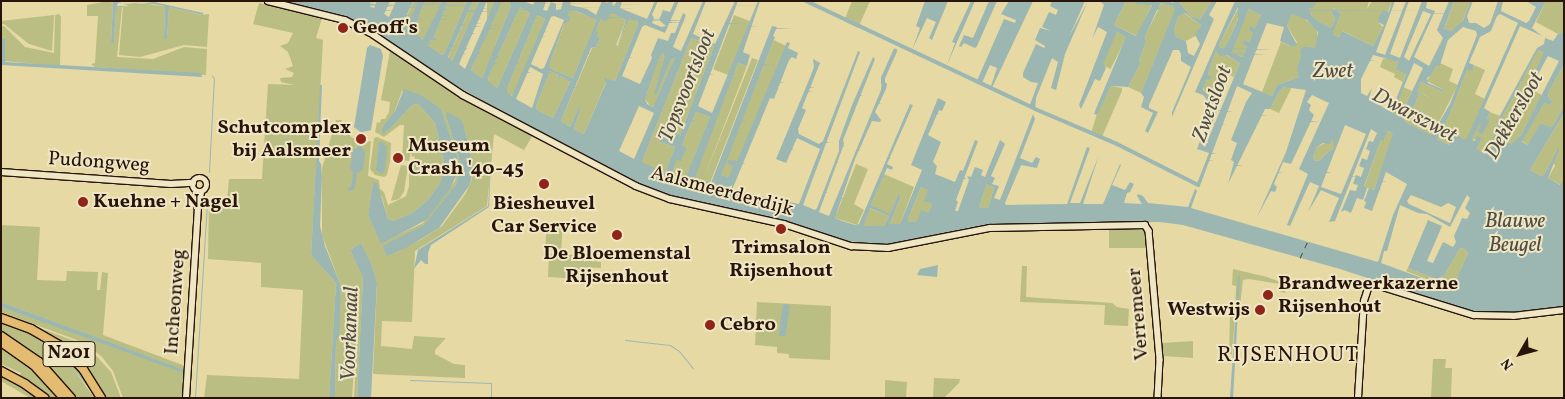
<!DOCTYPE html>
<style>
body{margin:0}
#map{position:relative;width:1565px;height:399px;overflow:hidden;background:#e6d9a4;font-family:Vollkorn,serif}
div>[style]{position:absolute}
.green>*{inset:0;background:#babe82;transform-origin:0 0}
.water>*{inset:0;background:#9cb7b2;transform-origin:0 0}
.stream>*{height:1px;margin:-0.5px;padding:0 0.5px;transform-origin:0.5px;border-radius:0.5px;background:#9cb7b2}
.canal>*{height:4px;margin:-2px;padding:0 2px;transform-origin:2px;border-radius:2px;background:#9cb7b2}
.ferry>*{height:1px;margin-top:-0.5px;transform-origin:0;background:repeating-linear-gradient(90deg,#514d45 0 6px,transparent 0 11px)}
.roads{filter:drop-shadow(1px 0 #28140b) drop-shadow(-1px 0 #28140b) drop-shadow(0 1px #28140b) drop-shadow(0 -1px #28140b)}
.secondary>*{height:5.5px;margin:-2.75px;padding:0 2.75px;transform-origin:2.75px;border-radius:2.75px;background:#efe6c4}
.secondary>.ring{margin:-2.75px;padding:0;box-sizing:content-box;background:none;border:5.5px solid #efe6c4;border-radius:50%}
.highway>*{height:8px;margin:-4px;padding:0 4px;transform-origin:4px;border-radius:4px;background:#e3bc72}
.dots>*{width:14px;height:14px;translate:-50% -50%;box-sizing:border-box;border:2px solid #efe6c4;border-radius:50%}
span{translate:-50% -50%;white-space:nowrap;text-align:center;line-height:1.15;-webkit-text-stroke:4px #efe6c4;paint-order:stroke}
.shield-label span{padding:1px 4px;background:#efe6c4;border:1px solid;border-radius:4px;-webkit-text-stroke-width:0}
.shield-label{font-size:19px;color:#28140b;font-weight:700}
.poi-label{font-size:20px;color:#28140b;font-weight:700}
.left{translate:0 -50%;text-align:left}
.right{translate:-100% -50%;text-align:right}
.street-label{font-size:20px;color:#28140b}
.water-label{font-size:21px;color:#514d45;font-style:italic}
.quarter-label{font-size:22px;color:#28140b;letter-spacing:1px}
.frame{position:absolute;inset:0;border:2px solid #28140b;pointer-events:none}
.north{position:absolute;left:1495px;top:329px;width:50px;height:50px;-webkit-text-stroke:4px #efe6c4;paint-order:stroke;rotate:232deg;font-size:14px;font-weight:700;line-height:20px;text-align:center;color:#28140b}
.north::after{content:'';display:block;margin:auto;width:18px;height:22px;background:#28140b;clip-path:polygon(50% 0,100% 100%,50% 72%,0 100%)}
</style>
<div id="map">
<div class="green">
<i style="clip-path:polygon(108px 1px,113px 3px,111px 43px,114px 43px,116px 8px,122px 7px,117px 57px,153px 59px,184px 47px,207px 49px,206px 75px,95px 67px,91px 64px,95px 63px,98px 16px,87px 16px,87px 5px)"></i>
<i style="clip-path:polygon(414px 1px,418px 1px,408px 29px,400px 23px,401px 19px,406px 18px)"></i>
<i style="clip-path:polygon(425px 1px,442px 1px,426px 38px,423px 40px,413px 31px)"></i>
<i style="clip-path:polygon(448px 1px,467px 1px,444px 54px,442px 55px,428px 45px,430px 40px,438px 40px,434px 37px)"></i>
<i style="clip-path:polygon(473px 1px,479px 1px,452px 61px,448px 58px)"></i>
<i style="left:487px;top:1px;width:8px;height:69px"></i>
<i style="clip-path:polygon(501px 1px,509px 1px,511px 6px,482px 78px,471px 70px)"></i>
<i style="clip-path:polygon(852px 1px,870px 1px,858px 28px,844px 21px)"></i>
<i style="clip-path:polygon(1126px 1px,1152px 4px,1137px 36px,1114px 25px)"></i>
<i style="clip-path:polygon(1178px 1px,1212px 1px,1200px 19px,1191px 16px)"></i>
<i style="clip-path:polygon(1318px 1px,1369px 1px,1367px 9px,1372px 1px,1392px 1px,1388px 12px,1383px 10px,1378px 22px,1383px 27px,1373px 46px,1343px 31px,1339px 37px,1334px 35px,1332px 32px,1341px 13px,1333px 8px,1331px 10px,1335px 19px,1331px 28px,1318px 21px,1311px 15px,1309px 8px,1313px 7px)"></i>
<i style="clip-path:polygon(1454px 1px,1470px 1px,1462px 23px,1451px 31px,1444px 30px)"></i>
<i style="clip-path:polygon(1546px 1px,1564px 1px,1563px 33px,1558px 34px,1536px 22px)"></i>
<i style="clip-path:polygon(135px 3px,165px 6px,164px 38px,167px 38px,169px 7px,202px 15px,209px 14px,207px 47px,184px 45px,140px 57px,119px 55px,123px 7px,129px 6px,123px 4px)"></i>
<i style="clip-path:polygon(259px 3px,322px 18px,316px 38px,323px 40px,311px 255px,336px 283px,329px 398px,204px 398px,207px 375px,299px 379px,303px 290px,261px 287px,261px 263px,208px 259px,209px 200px,227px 201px,229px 179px,262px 179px,268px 84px,294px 85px,281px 82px,280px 78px,292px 77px,294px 73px,285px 69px,293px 66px,288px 52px,280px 46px,288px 43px,293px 33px,253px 24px)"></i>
<i style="clip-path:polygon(1161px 3px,1174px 7px,1174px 13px,1141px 93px,1128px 87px,1141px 62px,1139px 61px,1146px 42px,1145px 37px,1158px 10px,1162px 9px,1159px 8px)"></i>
<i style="clip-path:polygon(520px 7px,530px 13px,497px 88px,488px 82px,489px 75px)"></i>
<i style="clip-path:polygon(1239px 7px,1238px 18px,1229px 40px,1225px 47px,1221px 48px,1219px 45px)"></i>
<i style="clip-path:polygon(1249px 9px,1261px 15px,1255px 29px,1250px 26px,1253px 33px,1249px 42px,1244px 40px,1247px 47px,1242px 57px,1231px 52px)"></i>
<i style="clip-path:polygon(569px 11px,575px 11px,598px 20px,573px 78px,553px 70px,549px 66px)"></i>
<i style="clip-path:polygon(1184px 13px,1201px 25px,1195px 36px,1186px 41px,1176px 37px,1174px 30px,1178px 17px)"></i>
<i style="clip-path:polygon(59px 14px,61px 17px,60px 66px,4px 61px,5px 39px,1px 37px,1px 26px,4px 26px,25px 47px,54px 53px,55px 15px)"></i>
<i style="clip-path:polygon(610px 14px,614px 14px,626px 20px,616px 45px,618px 46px,629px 17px,637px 21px,638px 24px,615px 81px,603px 79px,606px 82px,584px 134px,574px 129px,581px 107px,579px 107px,570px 127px,561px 121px,592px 48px,596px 47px,600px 38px,597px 36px,596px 31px,601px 19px,605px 20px)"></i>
<i style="clip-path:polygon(1292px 14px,1301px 16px,1317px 29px,1317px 45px,1315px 49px,1306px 46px,1300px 59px,1299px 77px,1277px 85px,1272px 96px,1262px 92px,1281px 42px,1293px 47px,1297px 42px,1287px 26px)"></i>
<i style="clip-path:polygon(54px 15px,52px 51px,29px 44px,4px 24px,1px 25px,1px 21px)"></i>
<i style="clip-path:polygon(537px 15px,545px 19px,513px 96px,506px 92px,507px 89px)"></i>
<i style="left:734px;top:15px;width:17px;height:58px;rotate:21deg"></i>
<i style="left:1117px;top:32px;width:11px;height:36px;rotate:27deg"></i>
<i style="clip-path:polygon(691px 38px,714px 46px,680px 135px,660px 142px,675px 147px,665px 173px,642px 164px,642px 162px)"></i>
<i style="clip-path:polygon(774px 40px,786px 46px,737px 162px,729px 177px,720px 175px)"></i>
<i style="clip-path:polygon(1216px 49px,1240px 63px,1234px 77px,1225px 73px,1216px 98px,1211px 100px,1205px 94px,1203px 83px,1206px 78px,1211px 77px,1208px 74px)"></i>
<i style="clip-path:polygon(1538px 49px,1545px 52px,1527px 90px,1532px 93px,1533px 90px,1542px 95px,1521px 135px,1511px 144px,1505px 140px,1527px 101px,1522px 104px,1507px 124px,1499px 124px,1493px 146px,1483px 154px,1479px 152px,1477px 149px,1482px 138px,1472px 140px,1479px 123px,1481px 125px,1490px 121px,1487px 118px,1490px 112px,1500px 116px,1497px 121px,1500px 122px)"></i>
<i style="clip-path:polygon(evenodd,390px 51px,453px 92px,533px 135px,524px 150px,494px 134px,487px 206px,415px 251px,412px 322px,382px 321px,381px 346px,412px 349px,414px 336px,446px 338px,435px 350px,435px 354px,454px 364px,465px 365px,465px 378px,373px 374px,377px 283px,372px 265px,361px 243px,350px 250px,363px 278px,357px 398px,354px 398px,360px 286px,352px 398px,335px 398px,336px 341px,341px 286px,322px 235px,322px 168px,336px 120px,342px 120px,338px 130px,342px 132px,345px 123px,349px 125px,350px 136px,359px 142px,358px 146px,355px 147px,361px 171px,362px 143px,371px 141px,368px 176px,379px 180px,380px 189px,384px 192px,388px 205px,406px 196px,409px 186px,409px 172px,413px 173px,415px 157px,412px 156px,411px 151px,409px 161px,402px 160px,404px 125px,400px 125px,384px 137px,375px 132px,377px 122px,380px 123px,381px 119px,385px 119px,389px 112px,390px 102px,381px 100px,390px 51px,402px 91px,441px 109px,457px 156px,458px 167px,455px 181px,423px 223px,381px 243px,368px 215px,373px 183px,377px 183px,377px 190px,382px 197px,388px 219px,393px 221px,412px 213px,428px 200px,440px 183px,445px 167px,435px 123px,418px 104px,412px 105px,393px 126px,387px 130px,382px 128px,392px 118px,402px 91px,390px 51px,446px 116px,464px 126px,473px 163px,472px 179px,466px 193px,442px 226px,422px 239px,395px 253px,428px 222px,457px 183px,460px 162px,446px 116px)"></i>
<i style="clip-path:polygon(663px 53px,666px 55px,657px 94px,671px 60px,675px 58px,656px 104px,651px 107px,645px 99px,660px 55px)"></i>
<i style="clip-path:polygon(752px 58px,758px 60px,710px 183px,694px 177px,738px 63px,747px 66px,704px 178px)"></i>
<i style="clip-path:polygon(1389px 58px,1399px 62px,1406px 73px,1403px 82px,1394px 77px,1395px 74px,1380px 67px,1383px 59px)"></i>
<i style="clip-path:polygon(1440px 63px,1453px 69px,1449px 81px,1458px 85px,1432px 135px,1405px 122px,1404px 119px,1407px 111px,1414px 110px,1429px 115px,1413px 108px,1419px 94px,1431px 98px,1416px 92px,1421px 82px,1443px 92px,1444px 90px,1427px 81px,1436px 65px)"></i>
<i style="clip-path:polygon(1564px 64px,1564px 106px,1552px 127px,1542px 125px,1528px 145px,1522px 141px,1544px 103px,1551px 105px,1553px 101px,1549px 99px,1548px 93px)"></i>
<i style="clip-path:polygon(1474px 65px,1485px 70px,1475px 94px,1485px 99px,1466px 141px,1455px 135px,1449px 145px,1437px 139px,1450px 114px,1467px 70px,1473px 69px)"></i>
<i style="clip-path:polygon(550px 71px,559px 75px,556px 84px,561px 76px,570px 82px,553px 118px,537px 110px,536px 106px)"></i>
<i style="clip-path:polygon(1111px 86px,1122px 88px,1122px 91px,1101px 139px,1091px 133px,1097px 114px)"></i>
<i style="clip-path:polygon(1284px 87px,1292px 87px,1279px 113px,1270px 109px,1279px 92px)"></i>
<i style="clip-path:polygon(1403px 87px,1412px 91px,1400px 117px,1393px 113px)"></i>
<i style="clip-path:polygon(696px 112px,710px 117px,685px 180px,678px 177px,683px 168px,681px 167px,676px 177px,671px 175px,677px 159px,687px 147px,682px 145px)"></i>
<i style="clip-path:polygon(1564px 113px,1564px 179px,1561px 185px,1548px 178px,1555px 166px,1553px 162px,1558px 148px,1544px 175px,1541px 176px,1530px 170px)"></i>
<i style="clip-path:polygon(1388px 131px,1394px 133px,1374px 190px,1364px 187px,1381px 140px)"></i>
<i style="clip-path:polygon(377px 137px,391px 143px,390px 161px,387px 175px,384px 177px,375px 175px,370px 169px,374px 138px)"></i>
<i style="clip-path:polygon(1334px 139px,1334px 150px,1330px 150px,1320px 160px,1316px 161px,1313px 158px,1317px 147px)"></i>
<i style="clip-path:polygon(856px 164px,868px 169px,854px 204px,864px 210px,857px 225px,835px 218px)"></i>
<i style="clip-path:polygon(401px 165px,408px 166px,404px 192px,399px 199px,391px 201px)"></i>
<i style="clip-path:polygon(935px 173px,925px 201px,932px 204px,928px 213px,917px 221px,908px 222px,908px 219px,921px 187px)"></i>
<i style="clip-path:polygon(884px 174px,914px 187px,900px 224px,890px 224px,901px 196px,898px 196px,890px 215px,871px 205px)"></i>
<i style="clip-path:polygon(987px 184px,994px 188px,988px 208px,979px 207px)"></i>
<i style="clip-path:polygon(869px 208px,889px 216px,884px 226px,864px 226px)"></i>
<i style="left:547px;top:223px;width:16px;height:26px;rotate:4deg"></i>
<i style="clip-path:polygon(1px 225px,40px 227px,37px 280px,66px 281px,67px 271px,98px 272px,97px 290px,100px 290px,102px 272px,108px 273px,103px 335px,185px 366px,184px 398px,123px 398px,113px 371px,102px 357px,89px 346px,74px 339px,1px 312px,1px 307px,184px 370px,1px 302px)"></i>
<i style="left:1109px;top:229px;width:36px;height:19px"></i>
<i style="clip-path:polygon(577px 247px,583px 248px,583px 259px,601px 262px,601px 268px,580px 267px,579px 279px,548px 277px,549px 254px,575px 255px)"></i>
<i style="clip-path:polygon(1460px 248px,1465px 249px,1468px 253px,1452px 289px,1406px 271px,1408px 268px,1441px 281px)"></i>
<i style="clip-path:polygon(1022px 266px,1027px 266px,1026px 297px,1112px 303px,1117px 307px,1129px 309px,1128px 326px,1104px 325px,1105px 305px,1020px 302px)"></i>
<i style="clip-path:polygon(1233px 269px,1267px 277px,1283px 283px,1284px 281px,1288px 281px,1285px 293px,1279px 291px,1280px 284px,1249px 279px,1243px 280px,1239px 315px,1235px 317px,1232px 354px,1229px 354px,1230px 316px,1235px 314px,1236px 286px,1232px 285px)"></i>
<i style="clip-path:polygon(757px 302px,831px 306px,830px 360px,789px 358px,789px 354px,777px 353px,777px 347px,755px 345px)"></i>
<i style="clip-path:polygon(1px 314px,75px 341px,90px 349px,111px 372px,121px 398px,102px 398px,63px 348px,1px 317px)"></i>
<i style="clip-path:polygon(1px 320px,41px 336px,76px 363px,100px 398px,96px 398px,81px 374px,67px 358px,46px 342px,32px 335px,71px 365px,94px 398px,73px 398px,1px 334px)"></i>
<i style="clip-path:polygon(1193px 341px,1193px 358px,1163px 356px,1162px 343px)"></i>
<i style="clip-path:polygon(1px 345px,27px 362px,62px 398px,46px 398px,1px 370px,1px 367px,20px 375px,21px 373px,1px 364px)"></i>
<i style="clip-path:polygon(1433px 359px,1446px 359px,1445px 368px,1452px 368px,1451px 398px,1431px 398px)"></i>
<i style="clip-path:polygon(1px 373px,43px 398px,30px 398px,1px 381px)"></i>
<i style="clip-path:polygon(934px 378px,960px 379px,959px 383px,944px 398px,933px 398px)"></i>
<i style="clip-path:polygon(885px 380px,907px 382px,906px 398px,885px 398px)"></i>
</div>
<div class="water">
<i style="clip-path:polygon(111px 1px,126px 1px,118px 3px,117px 6px,129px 6px,116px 8px,114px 43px,111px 43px,113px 3px)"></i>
<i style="clip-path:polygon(evenodd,285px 1px,371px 1px,369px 6px,374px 8px,377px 1px,390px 1px,384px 14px,389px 17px,396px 1px,413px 1px,406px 17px,400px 23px,407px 28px,418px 1px,425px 1px,413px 31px,423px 40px,442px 1px,448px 1px,434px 37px,438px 40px,430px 40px,428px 45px,442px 55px,444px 54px,467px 1px,473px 1px,448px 57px,452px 61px,479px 1px,487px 1px,459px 64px,465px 69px,495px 1px,502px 1px,471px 70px,482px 78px,511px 6px,509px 1px,524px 1px,533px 5px,535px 1px,546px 1px,543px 10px,547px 11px,551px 2px,556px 4px,556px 10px,561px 9px,563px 1px,571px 1px,570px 5px,587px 9px,596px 15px,602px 1px,606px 1px,606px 3px,613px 1px,612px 5px,614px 6px,617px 1px,622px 1px,620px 8px,647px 19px,655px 1px,658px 1px,652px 15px,654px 17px,652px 23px,661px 27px,666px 26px,659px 20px,663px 10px,670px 12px,675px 1px,679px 1px,665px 33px,645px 25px,642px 27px,622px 76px,640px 84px,652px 58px,651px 55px,658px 38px,668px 41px,671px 33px,675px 33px,683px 13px,686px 15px,673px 47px,681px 51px,703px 1px,706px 1px,693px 34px,715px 44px,735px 1px,738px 1px,698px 106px,712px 113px,758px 1px,760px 1px,743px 52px,750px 55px,747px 66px,738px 63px,695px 178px,711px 183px,772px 26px,777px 27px,773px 36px,775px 37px,721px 175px,729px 177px,733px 166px,727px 163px,728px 160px,737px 161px,787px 42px,790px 43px,788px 48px,798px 53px,796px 59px,792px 57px,789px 60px,774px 99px,770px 98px,732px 190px,799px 204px,820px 149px,797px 138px,786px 163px,776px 159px,811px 75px,814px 67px,813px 59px,820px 63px,802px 108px,806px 110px,798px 129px,799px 134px,819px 144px,823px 141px,858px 51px,860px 52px,803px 205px,815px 210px,817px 208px,839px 151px,839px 141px,852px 105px,873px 57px,875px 59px,843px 140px,844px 144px,819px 212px,829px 216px,881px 90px,882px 79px,887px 84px,886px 89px,875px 112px,881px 120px,880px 122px,872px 121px,855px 159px,835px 218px,842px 221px,855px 225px,859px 224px,910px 104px,913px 105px,887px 164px,893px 167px,892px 170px,887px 168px,871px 205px,890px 214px,898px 195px,901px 196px,890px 224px,900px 224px,922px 170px,911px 165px,938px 98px,946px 102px,942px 111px,939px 110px,928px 135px,941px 142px,933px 162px,937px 166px,935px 174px,955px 182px,960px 170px,963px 171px,975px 140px,978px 141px,956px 200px,958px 202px,955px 211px,958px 211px,969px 180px,967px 176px,971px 177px,975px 167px,983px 170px,981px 175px,985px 177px,1000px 140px,1005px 144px,991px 176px,995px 178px,992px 184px,999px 186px,994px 198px,1000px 200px,1033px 114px,1035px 119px,1020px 158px,1032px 163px,1036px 157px,1040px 159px,1037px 168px,1021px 165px,1005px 203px,1006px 205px,1067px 204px,1087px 147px,1090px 148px,1070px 203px,1080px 203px,1099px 155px,1083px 204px,1103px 204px,1120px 164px,1121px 165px,1112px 185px,1125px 190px,1130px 182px,1134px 184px,1130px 192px,1127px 193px,1124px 203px,1142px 204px,1137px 196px,1138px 194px,1143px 196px,1148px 203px,1188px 207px,1195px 189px,1197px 191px,1191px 208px,1378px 262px,1393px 215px,1407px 184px,1386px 172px,1372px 211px,1364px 208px,1366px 202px,1364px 201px,1369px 188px,1374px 190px,1393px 133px,1388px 131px,1383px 141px,1381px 140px,1364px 186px,1367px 188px,1363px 200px,1357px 198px,1351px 213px,1345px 210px,1341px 212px,1350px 190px,1356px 191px,1358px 185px,1353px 184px,1356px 175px,1361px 177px,1364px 168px,1359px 166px,1362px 158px,1367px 160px,1370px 151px,1366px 149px,1369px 141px,1373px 142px,1377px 133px,1371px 129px,1335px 221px,1329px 222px,1339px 198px,1321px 190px,1308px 212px,1319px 186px,1310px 182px,1290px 226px,1287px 225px,1308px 174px,1299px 169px,1329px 103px,1312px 95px,1307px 102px,1311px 105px,1309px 110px,1314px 115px,1291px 164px,1283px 162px,1274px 184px,1277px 187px,1275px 192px,1271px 191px,1257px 217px,1286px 152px,1306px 90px,1284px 87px,1279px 92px,1270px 109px,1265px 109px,1228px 184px,1234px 162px,1231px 160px,1237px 143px,1231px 140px,1246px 102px,1252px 93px,1237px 86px,1201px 183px,1199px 187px,1196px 186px,1209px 153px,1197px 149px,1212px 108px,1205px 105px,1207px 100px,1203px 95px,1195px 92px,1235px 1px,1318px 1px,1313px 8px,1309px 8px,1311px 15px,1318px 21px,1331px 28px,1335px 19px,1331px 10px,1332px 8px,1341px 13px,1333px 32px,1334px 35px,1339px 37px,1342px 31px,1373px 46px,1384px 25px,1378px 22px,1379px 17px,1383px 10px,1389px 12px,1392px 1px,1395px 1px,1376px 52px,1385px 55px,1406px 1px,1409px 1px,1390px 54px,1400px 58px,1422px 1px,1427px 1px,1426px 8px,1435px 11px,1414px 57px,1429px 66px,1443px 38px,1437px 30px,1449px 1px,1454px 1px,1444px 29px,1451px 31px,1463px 21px,1470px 1px,1473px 1px,1467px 16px,1469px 23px,1476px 23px,1484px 28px,1490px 24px,1498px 1px,1503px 1px,1501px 11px,1526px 23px,1529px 21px,1536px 7px,1526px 1px,1546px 1px,1532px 28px,1542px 36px,1520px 26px,1484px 108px,1490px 112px,1487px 118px,1490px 120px,1482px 135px,1478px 131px,1481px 125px,1479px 124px,1472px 140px,1475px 141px,1477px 136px,1482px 138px,1477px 149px,1483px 154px,1487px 152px,1493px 146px,1493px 139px,1499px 124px,1507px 124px,1517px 106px,1527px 101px,1505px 140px,1511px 144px,1521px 135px,1559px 61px,1548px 56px,1531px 87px,1533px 90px,1532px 93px,1527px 90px,1544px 52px,1538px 50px,1500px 122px,1497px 121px,1537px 48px,1544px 44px,1545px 38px,1553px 41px,1558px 34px,1564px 32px,1564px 64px,1548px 93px,1549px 99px,1553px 101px,1551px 105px,1544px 103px,1522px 142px,1528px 145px,1540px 124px,1552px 127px,1564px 106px,1564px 113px,1530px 170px,1541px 176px,1544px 175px,1558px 148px,1559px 150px,1548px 178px,1560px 185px,1564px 179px,1564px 307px,1505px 313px,1465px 310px,1340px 269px,1183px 225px,1160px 222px,1008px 224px,972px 227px,888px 244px,844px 241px,785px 221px,676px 198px,645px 186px,558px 142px,458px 87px,357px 22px,341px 15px,285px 1px,520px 7px,530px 13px,497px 88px,488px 81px,489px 75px,520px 7px,285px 1px,1238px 7px,1238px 19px,1229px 40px,1225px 47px,1221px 48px,1219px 45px,1238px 7px,285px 1px,1249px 9px,1261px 15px,1255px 28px,1250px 26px,1249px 30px,1253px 33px,1249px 42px,1244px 40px,1243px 44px,1247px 47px,1242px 57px,1232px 52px,1249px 9px,285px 1px,569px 11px,576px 11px,597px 20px,573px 78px,553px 70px,549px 66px,564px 24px,570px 20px,568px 15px,569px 11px,285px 1px,1423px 11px,1431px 14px,1409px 61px,1404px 57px,1423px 11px,285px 1px,610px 14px,614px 14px,626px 20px,617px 47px,629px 18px,637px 21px,638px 24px,615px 81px,603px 78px,606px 83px,584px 134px,574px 129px,581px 107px,579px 107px,570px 127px,561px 121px,591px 48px,596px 47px,600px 38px,597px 36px,598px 32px,596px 31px,601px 19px,606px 22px,610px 14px,285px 1px,1292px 14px,1307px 20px,1318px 32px,1315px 48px,1305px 46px,1300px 50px,1301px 56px,1297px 69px,1299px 77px,1277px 85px,1272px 96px,1243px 84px,1267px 23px,1284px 27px,1280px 41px,1293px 47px,1297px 45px,1287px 26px,1292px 14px,285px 1px,1500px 14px,1518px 23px,1466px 140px,1455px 135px,1449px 145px,1437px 139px,1450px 114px,1467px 70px,1473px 70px,1474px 65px,1469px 63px,1480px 37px,1491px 31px,1497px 16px,1500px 14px,285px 1px,537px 15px,545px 19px,512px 96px,507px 92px,507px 89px,537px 15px,285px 1px,554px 16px,564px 20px,544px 68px,541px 69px,531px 64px,551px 17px,554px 16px,285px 1px,1463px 27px,1476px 31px,1477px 35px,1450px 104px,1432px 135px,1405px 122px,1404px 119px,1407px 111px,1412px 113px,1414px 111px,1429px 115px,1413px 108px,1419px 94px,1431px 99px,1417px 92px,1421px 82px,1443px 92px,1444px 90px,1428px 83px,1427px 78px,1431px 75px,1436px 66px,1440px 65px,1448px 40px,1463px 27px,285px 1px,691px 38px,714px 46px,680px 135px,662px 128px,657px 138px,660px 142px,675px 147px,665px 173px,642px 162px,691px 38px,285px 1px,1216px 50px,1220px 56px,1227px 55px,1240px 63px,1205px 147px,1203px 146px,1220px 103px,1216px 98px,1211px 99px,1203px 90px,1206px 79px,1210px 80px,1212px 77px,1208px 74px,1216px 50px,285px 1px,663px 53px,665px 56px,654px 94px,657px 94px,671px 60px,675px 58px,653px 107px,647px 104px,645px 99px,660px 56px,663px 53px,285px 1px,1373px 55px,1399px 62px,1396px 69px,1406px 74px,1391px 112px,1369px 99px,1372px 88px,1367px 96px,1361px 93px,1361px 79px,1373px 55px,285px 1px,1414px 63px,1423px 68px,1400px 117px,1393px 113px,1414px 63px,285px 1px,530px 67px,543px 74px,532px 108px,516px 99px,530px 67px,285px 1px,550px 71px,559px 75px,556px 84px,561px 76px,570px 82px,553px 118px,537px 110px,536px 106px,550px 71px,285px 1px,639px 106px,654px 113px,634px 159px,619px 151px,639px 106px,285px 1px,696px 112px,710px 117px,685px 179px,678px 177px,683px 168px,681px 167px,676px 177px,671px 175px,677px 160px,681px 161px,687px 147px,682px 145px,696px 112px,285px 1px,1345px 125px,1366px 134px,1341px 194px,1321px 187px,1345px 125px,285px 1px,1333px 139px,1334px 150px,1330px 150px,1320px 160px,1316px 161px,1313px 158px,1317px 147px,1323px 143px,1330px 144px,1333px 139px,285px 1px,987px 184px,994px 188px,988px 208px,979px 207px,987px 184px,285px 1px,921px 187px,928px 190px,924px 201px,932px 204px,928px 213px,921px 210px,917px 221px,908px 222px,908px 219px,921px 187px,285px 1px,1411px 195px,1441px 207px,1448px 203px,1456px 207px,1450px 223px,1409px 204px,1407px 201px,1411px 195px,285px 1px,1467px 195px,1470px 198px,1465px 208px,1470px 213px,1467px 219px,1462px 218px,1459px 225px,1454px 236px,1456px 242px,1453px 247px,1443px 242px,1433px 263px,1427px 261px,1442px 226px,1428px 220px,1408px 268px,1441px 281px,1460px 248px,1465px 249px,1468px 253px,1452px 289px,1381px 263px,1384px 251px,1387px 251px,1400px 205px,1418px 213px,1427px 214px,1450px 227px,1467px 195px,285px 1px,870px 208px,889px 216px,884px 226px,864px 226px,870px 208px)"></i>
<i style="clip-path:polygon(925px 1px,948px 1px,932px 40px,929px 38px,936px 22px,927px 18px,912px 50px,920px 28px,916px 26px)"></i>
<i style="clip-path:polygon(971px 1px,975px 1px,947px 65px,955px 43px,952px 42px)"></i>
<i style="clip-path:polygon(989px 1px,997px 1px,977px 46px,975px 48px,964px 43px,961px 47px,959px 46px,964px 35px,973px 38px)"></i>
<i style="clip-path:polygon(1009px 1px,1033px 1px,991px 90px,990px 89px,997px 68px,990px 65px,981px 85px,976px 83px,1004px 19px,1015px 23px,1016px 20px,1001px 14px)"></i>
<i style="clip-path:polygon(1052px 1px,1085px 1px,1069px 37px,1088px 1px,1065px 54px,1056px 90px,1051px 88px,1058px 62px,1052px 58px,1036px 98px,1035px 110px,1029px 107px,1038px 83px,1031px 82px,1023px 77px,1023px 73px,1036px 44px,1044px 48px,1045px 46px,1035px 40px,1040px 28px,1051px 31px,1042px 27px,1049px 12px,1056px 15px,1058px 10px,1050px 6px)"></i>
<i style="clip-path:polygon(evenodd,1100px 1px,1126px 1px,1114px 25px,1136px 36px,1152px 5px,1136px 4px,1135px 1px,1168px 1px,1173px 3px,1174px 1px,1178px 1px,1191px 16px,1200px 19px,1212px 1px,1217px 1px,1209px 15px,1214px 19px,1172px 117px,1172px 112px,1191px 67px,1181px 61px,1181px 54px,1179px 50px,1173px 50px,1149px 105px,1149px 108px,1158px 112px,1148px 133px,1145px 131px,1153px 113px,1141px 107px,1144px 97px,1141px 93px,1174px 12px,1174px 7px,1161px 3px,1159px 7px,1162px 9px,1157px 10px,1145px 37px,1146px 42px,1139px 61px,1141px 62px,1128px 87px,1111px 86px,1097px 115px,1094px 114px,1095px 111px,1126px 37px,1117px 32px,1103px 64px,1106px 68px,1100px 81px,1095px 79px,1081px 109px,1079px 105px,1107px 32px,1098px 27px,1092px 39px,1104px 5px,1100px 1px,1185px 13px,1201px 25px,1195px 35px,1200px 44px,1194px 56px,1188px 53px,1186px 41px,1176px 37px,1174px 30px,1178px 17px,1185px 13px)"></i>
<i style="clip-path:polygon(154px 2px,203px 13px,203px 15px,169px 7px,167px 39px,164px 38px,165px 6px,154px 4px,135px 5px)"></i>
<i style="clip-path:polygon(1px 37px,5px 39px,5px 62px,201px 73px,202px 77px,1px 65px)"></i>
<i style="clip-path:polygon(370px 45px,381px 49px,383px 56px,371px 130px,363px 132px,363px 134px,354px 127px,367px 48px)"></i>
<i style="clip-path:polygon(320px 85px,322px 85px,319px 161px,321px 164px,322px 177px,320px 226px,325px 246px,341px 286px,339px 335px,336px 341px,335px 398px,329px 398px,336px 283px,311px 255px)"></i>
<i style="clip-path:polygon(404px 89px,421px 95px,441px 109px,457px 156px,457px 174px,450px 189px,426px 220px,381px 244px,368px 215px,373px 182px,377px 183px,388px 219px,393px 221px,412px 213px,428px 200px,440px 183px,445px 167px,435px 123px,418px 104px,412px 105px,393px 126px,383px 134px,382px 133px,382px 128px,395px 111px)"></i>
<i style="clip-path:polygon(447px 112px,460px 119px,464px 126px,473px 163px,473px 174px,469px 186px,439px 228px,406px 248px,387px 256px,383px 248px,384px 245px,424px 225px,457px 183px,460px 162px,446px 116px)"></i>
<i style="clip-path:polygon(492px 138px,489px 207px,431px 245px,428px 253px,428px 264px,425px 264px,421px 260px,414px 269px,418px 250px,488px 206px)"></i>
<i style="clip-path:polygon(382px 142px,387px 147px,385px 170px,382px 174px,376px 170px,379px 143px)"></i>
<i style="clip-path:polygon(359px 145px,361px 145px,365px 153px,363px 169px,360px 172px,352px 171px,350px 167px,353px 150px)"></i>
<i style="clip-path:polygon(361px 243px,372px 265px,377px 283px,371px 398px,357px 398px,363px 278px,350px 250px)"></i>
<i style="clip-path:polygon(938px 265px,937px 277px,917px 275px,920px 269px)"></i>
<i style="clip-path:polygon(1238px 276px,1240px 276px,1233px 398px,1230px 398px)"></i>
<i style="clip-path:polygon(1px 302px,158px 360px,184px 370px,181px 372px,26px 316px,1px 307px)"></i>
<i style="left:783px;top:304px;width:7px;height:32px;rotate:8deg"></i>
<i style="clip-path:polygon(32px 335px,46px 342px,67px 358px,84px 377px,96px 398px,71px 365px)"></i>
</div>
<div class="stream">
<i style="left:209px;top:172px;width:94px;rotate:-87deg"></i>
<i style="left:214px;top:78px;width:3px;rotate:-135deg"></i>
<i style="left:625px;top:340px;width:45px;rotate:6.3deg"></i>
<i style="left:670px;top:345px;width:11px;rotate:34deg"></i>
<i style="left:679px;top:351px;width:22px;rotate:51deg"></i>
<i style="left:410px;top:380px;width:81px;rotate:2.1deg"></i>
<i style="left:491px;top:383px;width:15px;rotate:90deg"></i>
<i style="left:195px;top:398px;width:199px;rotate:-86.5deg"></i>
</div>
<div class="canal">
<i style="left:806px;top:1px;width:253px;rotate:25.2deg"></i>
<i style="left:1035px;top:109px;width:89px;rotate:23.1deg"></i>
<i style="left:1117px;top:144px;width:91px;rotate:26.8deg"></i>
<i style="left:883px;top:83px;width:5px;rotate:-90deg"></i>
<i style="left:883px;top:78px;width:30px;rotate:-66deg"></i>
<i style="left:350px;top:189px;width:4px;rotate:-34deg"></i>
<i style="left:353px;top:187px;width:20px;rotate:-81deg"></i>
</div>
<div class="ferry">
<i style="left:1300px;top:258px;width:19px;rotate:-65deg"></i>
</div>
<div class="roads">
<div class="secondary">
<i style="left:268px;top:1px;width:79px;rotate:13.9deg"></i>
<i style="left:345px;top:20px;width:33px;rotate:27deg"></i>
<i style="left:374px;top:35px;width:107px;rotate:34deg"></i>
<i style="left:463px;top:95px;width:195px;rotate:27.7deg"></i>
<i style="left:636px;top:186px;width:36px;rotate:21deg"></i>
<i style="left:670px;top:199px;width:117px;rotate:12.4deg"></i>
<i style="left:784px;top:224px;width:71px;rotate:18.2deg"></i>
<i style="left:851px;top:246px;width:37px;rotate:3deg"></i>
<i style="left:888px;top:248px;width:104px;rotate:-11.1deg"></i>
<i style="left:990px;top:228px;width:155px;rotate:-1.1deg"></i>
<i style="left:1145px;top:225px;width:7px;rotate:56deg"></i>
<i style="left:1149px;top:231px;width:129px;rotate:85.1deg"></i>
<i style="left:1160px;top:360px;width:38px;rotate:93deg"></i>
<i style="left:1px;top:172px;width:170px;rotate:4deg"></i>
<i style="left:171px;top:184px;width:22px;rotate:-3deg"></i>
<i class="ring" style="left:193px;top:178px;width:8.5px;height:8.5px"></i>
<i style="left:197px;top:192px;width:16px;rotate:86deg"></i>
<i style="left:186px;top:398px;width:190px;rotate:-86.4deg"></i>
<i style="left:198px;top:208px;width:15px;rotate:-79deg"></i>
<i style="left:1358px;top:398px;width:97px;rotate:-86.5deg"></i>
<i style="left:1364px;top:301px;width:13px;rotate:-72deg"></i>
<i style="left:1368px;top:289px;width:7px;rotate:-45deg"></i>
<i style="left:1373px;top:284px;width:106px;rotate:17.1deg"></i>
<i style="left:1474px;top:315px;width:39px;rotate:1deg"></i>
<i style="left:1513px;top:316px;width:51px;rotate:-6.7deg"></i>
</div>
<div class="highway">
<i style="left:1px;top:318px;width:32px;rotate:20deg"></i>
<i style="left:31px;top:329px;width:32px;rotate:30deg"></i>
<i style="left:59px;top:345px;width:34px;rotate:45deg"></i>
<i style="left:83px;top:369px;width:34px;rotate:58deg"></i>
<i style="left:1px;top:336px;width:46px;rotate:34.4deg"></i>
<i style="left:39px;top:362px;width:48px;rotate:48.4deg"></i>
<i style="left:1px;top:342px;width:39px;rotate:35deg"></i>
<i style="left:33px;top:364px;width:46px;rotate:47.6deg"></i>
<i style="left:1px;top:371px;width:27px;rotate:28deg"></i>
<i style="left:25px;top:384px;width:24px;rotate:36deg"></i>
</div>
</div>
<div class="dots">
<i style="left:343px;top:28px;background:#8f2418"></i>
<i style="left:361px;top:139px;background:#8f2418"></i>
<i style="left:398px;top:158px;background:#8f2418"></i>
<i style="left:544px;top:184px;background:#8f2418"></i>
<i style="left:83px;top:202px;background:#8f2418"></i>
<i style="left:781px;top:229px;background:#8f2418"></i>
<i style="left:617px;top:235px;background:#8f2418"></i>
<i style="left:1268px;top:295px;background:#8f2418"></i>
<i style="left:1260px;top:310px;background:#8f2418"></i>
<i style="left:710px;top:325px;background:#8f2418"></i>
</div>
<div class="shield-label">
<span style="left:69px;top:354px">N201</span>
</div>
<div class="poi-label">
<span class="left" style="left:353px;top:28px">Geoff's</span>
<span class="right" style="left:351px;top:140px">Schutcomplex<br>bij Aalsmeer</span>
<span class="left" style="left:408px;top:158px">Museum<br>Crash '40-45</span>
<span class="left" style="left:93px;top:202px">Kuehne + Nagel</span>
<span style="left:544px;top:216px">Biesheuvel<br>Car Service</span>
<span style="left:781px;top:260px">Trimsalon<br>Rijsenhout</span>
<span style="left:617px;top:266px">De Bloemenstal<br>Rijsenhout</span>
<span class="left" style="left:1278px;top:296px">Brandweerkazerne<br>Rijsenhout</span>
<span class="right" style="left:1250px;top:310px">Westwijs</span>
<span class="left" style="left:720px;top:325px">Cebro</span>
</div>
<div class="street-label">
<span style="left:99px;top:163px;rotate:4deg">Pudongweg</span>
<span style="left:722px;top:192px;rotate:15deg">Aalsmeerderdijk</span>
<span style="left:176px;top:302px;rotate:-86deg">Incheonweg</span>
<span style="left:1139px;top:314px;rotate:-95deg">Verremeer</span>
</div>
<div class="water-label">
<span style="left:1333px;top:72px">Zwet</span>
<span style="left:688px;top:86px;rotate:-68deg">Topsvoortsloot</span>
<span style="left:1213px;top:104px;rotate:-70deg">Zwetsloot</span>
<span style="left:1414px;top:116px;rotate:28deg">Dwarszwet</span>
<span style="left:1515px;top:116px;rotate:-60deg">Dekkersloot</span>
<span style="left:1515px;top:234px">Blauwe<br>Beugel</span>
<span style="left:351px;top:334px;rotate:-88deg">Voorkanaal</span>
</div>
<div class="quarter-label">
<span style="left:1288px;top:356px">RIJSENHOUT</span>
</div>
<div class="frame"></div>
<div class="north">N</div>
</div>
